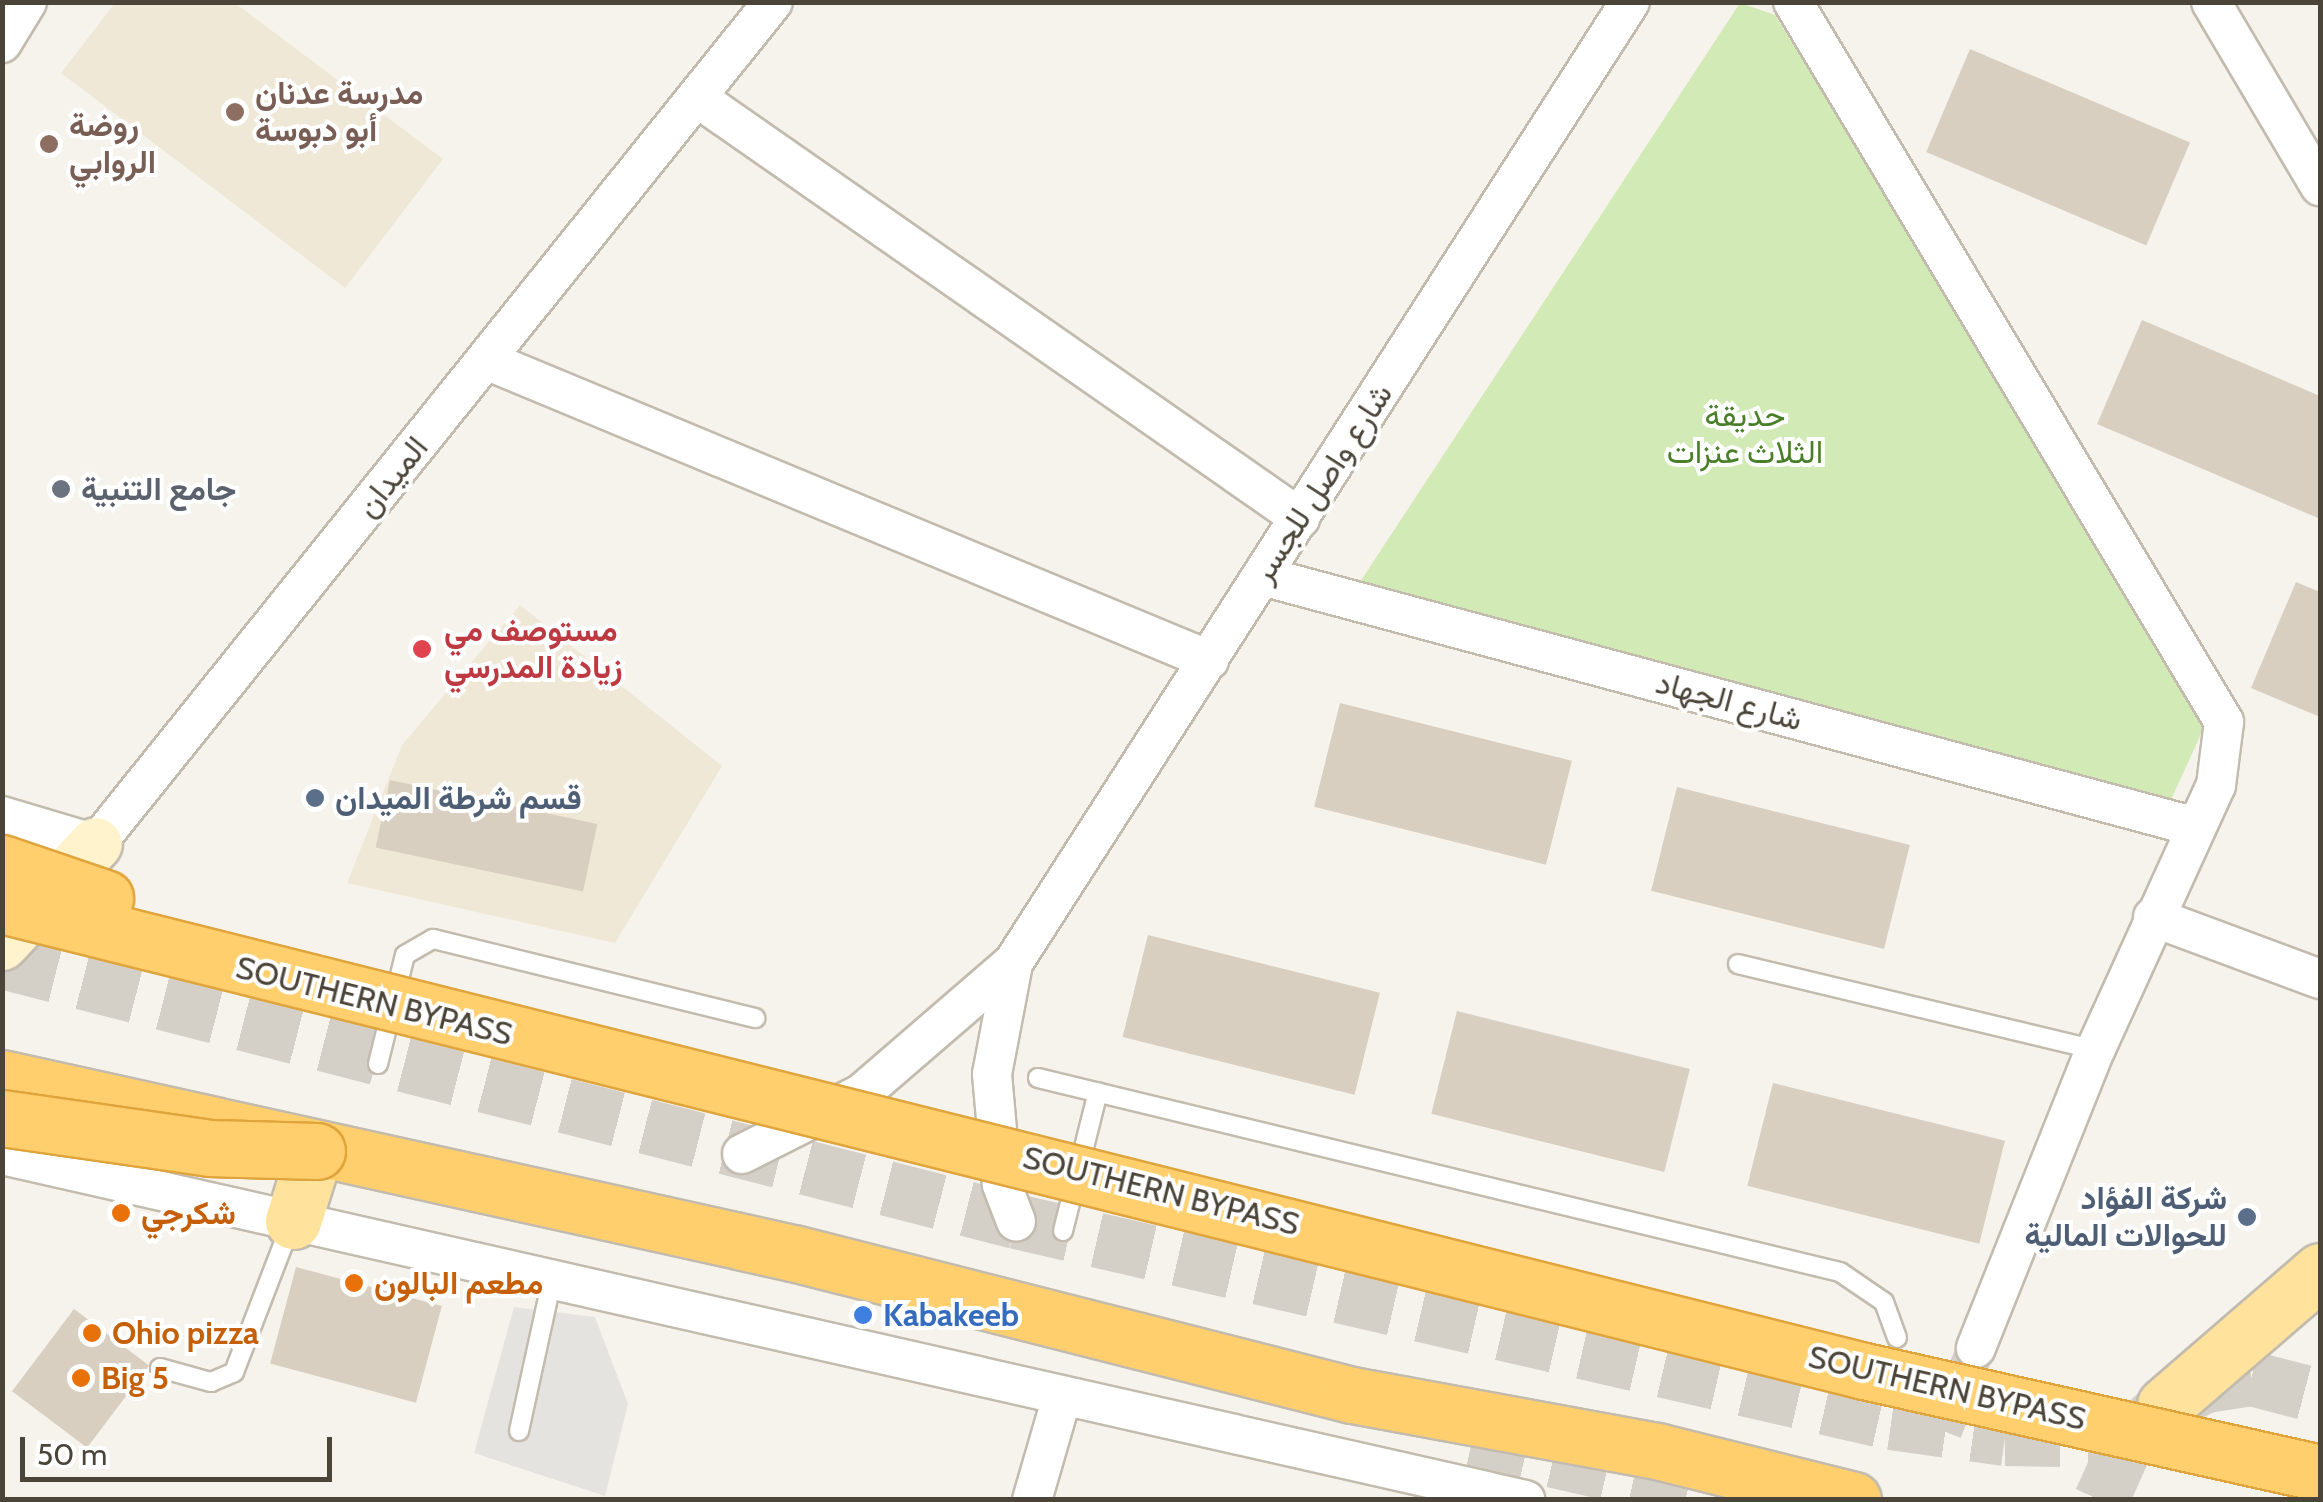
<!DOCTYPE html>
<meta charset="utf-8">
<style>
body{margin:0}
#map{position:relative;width:2323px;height:1502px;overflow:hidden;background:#f6f3ec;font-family:Cabin,Vazirmatn,sans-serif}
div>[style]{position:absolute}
.education>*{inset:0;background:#efe8d6}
.green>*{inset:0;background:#d2eab5}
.parking>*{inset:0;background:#e5e3e0}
.building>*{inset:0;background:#d8cfc1;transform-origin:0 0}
.street-tunnel>*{height:38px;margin-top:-19px;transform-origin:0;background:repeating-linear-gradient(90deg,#d4d0c8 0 38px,transparent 0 57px)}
.primary-tunnel>*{height:55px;margin-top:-27.5px;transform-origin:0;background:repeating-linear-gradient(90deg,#d4d0c8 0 55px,transparent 0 83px)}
.roads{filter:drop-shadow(2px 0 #c2bbae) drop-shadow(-2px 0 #c2bbae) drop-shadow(0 2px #c2bbae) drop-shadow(0 -2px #c2bbae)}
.lane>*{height:18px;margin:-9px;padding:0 9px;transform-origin:9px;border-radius:9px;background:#fff}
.street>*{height:38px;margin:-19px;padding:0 19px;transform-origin:19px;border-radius:19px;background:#fff}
.secondary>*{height:52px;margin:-26px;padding:0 26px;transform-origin:26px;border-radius:26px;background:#fff3cd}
.primary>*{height:55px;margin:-27.5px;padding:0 27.5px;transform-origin:27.5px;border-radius:27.5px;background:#ffe39c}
.highway>*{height:55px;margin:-27.5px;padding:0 27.5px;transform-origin:27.5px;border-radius:27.5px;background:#ffcf6e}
.bridges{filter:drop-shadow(2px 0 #e0a43c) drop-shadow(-2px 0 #e0a43c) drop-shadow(0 2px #e0a43c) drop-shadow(0 -2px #e0a43c)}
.highway-bridge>*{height:55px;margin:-27.5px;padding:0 27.5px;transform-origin:27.5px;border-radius:27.5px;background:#ffcf6e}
.dots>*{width:28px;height:28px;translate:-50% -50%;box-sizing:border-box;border:5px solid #fff;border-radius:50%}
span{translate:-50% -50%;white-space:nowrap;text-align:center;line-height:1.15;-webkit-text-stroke:8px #fff;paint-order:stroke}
.education-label{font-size:32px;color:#785e54;font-weight:700}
.left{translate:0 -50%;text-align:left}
.park-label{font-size:32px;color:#4a7f2a}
.street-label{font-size:32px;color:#4b4439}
.worship-label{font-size:32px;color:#5b616d;font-weight:700}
.health-label{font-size:32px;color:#be3a42;font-weight:700}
.service-label{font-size:32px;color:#4e5e75;font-weight:700}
.right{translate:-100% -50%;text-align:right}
.food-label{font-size:32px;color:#c56008;font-weight:700}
.shop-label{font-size:32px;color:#366cbe;font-weight:700}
.frame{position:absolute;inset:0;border:5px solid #4b4439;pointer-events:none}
.scale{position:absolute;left:20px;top:1437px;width:312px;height:45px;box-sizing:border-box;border:5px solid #4b4439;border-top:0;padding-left:12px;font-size:30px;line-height:35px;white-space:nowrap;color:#4b4439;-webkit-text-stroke:8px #fff;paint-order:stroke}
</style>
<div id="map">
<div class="education">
<i style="clip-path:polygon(115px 3px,235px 3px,443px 159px,345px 288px,61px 73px)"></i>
<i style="clip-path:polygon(520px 605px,722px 766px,615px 943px,347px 883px,402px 745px)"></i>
</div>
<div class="green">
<i style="clip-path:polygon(1740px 3px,1775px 15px,2207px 721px,2169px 804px,1360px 582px)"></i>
</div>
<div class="parking">
<i style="clip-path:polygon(514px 1307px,595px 1317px,628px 1404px,605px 1496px,474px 1453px)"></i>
</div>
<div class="building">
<i style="left:1970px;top:49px;width:239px;height:112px;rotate:23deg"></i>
<i style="clip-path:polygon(2142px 320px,2320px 396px,2318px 518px,2097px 424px)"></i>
<i style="clip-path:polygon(2296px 582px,2320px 592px,2320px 717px,2251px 688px)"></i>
<i style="left:1340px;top:703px;width:239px;height:107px;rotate:14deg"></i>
<i style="left:390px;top:780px;width:212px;height:69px;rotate:12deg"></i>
<i style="left:1677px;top:787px;width:240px;height:107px;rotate:14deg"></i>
<i style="left:1148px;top:935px;width:239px;height:105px;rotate:14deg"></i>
<i style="left:1457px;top:1011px;width:240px;height:106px;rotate:14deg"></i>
<i style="left:1773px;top:1083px;width:239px;height:106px;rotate:14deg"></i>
<i style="left:296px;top:1267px;width:151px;height:100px;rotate:15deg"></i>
<i style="left:74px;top:1309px;width:94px;height:103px;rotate:37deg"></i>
</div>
<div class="street-tunnel">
<i style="left:1943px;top:1431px;width:89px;rotate:-68.3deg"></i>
</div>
<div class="primary-tunnel">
<i style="left:2px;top:961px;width:1047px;rotate:14.38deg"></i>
<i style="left:1016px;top:1221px;width:898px;rotate:12.94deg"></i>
<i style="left:1891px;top:1422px;width:115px;rotate:8deg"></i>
<i style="left:2005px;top:1438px;width:117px;rotate:1deg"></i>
<i style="left:1472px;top:1441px;width:263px;rotate:13deg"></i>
<i style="left:2101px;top:1500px;width:66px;rotate:-65.8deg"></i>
<i style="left:2128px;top:1440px;width:51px;rotate:-43.4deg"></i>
<i style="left:2165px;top:1405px;width:46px;rotate:-26deg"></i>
<i style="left:2206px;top:1385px;width:46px;rotate:-8.8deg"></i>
<i style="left:2251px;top:1378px;width:71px;rotate:14.6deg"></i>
</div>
<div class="roads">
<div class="lane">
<i style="left:1738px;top:964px;width:367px;rotate:13.5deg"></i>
<i style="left:378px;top:1064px;width:112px;rotate:-76.1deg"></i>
<i style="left:405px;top:955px;width:32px;rotate:-30deg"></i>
<i style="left:433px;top:939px;width:332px;rotate:13.8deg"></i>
<i style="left:1038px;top:1078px;width:825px;rotate:13.6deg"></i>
<i style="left:1840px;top:1272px;width:53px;rotate:34.3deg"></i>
<i style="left:1884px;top:1302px;width:38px;rotate:70deg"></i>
<i style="left:1063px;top:1231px;width:143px;rotate:-75.9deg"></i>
<i style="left:160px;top:1368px;width:53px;rotate:15.4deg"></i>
<i style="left:211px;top:1382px;width:25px;rotate:-23deg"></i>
<i style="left:234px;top:1372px;width:155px;rotate:-68.9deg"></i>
<i style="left:519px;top:1431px;width:155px;rotate:-77.7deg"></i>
</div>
<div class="street">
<i style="left:1793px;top:2px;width:839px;rotate:59.09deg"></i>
<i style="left:2224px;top:722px;width:64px;rotate:97.2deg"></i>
<i style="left:2216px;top:785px;width:291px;rotate:114.5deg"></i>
<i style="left:2095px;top:1050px;width:321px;rotate:111.8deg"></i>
<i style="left:2211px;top:2px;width:214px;rotate:59.4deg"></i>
<i style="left:2px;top:43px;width:48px;rotate:-58.6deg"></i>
<i style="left:699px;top:99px;width:733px;rotate:34.88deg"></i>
<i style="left:486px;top:360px;width:783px;rotate:22.54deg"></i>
<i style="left:1262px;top:576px;width:967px;rotate:15.04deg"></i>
<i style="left:2px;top:816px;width:98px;rotate:16.6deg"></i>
<i style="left:96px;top:844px;width:1080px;rotate:-51.2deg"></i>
<i style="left:2153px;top:917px;width:178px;rotate:20.4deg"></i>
<i style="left:1013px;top:964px;width:112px;rotate:100.8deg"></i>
<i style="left:992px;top:1074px;width:111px;rotate:84.9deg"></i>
<i style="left:1002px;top:1185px;width:39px;rotate:69deg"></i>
<i style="left:742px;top:1154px;width:133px;rotate:-26.8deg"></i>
<i style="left:861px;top:1094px;width:201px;rotate:-40.8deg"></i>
<i style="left:1013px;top:963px;width:1142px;rotate:-57.3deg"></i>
<i style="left:2px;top:1155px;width:1562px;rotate:12.76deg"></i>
<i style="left:1032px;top:1500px;width:107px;rotate:-73.8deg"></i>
</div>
<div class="secondary">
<i style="left:2px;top:944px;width:137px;rotate:-46.8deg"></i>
</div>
<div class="primary">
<i style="left:293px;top:1221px;width:60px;rotate:-72.5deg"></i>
<i style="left:2165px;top:1405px;width:205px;rotate:-40.8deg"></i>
</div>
<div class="highway">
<i style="left:2px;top:1078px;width:810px;rotate:12.48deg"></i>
<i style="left:793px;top:1253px;width:577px;rotate:14.25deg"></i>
<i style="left:1352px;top:1395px;width:310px;rotate:10.4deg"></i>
<i style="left:1657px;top:1451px;width:202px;rotate:14deg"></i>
</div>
</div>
<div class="bridges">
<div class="highway-bridge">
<i style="left:2px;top:863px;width:109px;rotate:18.8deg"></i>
<i style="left:2px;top:905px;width:1919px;rotate:14.05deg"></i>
<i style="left:1864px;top:1371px;width:467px;rotate:12.6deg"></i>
<i style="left:2px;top:1118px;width:209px;rotate:8.2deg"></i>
<i style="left:209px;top:1148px;width:108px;rotate:1.6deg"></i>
</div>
</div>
<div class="dots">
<i style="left:235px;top:112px;background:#8d6e63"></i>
<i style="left:49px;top:144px;background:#8d6e63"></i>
<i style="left:61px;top:489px;background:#6b7280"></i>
<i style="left:422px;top:649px;background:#e0444e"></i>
<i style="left:315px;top:798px;background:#5c6f8a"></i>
<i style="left:121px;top:1213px;background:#e8710a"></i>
<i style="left:2247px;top:1217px;background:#5c6f8a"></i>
<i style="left:354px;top:1283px;background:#e8710a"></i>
<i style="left:863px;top:1315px;background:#3f7fe0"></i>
<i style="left:92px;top:1333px;background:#e8710a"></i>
<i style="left:81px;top:1378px;background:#e8710a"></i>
</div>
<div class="education-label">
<span class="left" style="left:255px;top:112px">مدرسة عدنان<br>أبو دبوسة</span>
<span class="left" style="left:69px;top:144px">روضة<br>الروابي</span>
</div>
<div class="park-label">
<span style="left:1745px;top:434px">حديقة<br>الثلاث عنزات</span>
</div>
<div class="street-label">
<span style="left:392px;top:477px;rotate:-51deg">الميدان</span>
<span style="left:1322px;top:483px;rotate:-57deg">شارع واصل للجسر</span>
<span style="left:1729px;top:701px;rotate:15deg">شارع الجهاد</span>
<span style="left:374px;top:1001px;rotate:14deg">SOUTHERN BYPASS</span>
<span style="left:1161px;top:1191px;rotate:14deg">SOUTHERN BYPASS</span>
<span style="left:1947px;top:1388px;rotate:13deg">SOUTHERN BYPASS</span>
</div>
<div class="worship-label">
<span class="left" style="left:81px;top:489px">جامع التنبية</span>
</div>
<div class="health-label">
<span class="left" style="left:444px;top:649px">مستوصف مي<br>زيادة المدرسي</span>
</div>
<div class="service-label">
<span class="left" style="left:335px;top:798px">قسم شرطة الميدان</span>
<span class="right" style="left:2227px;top:1217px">شركة الفؤاد<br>للحوالات المالية</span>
</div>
<div class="food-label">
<span class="left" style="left:141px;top:1213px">شكرجي</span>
<span class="left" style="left:374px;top:1283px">مطعم البالون</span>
<span class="left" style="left:112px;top:1333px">Ohio pizza</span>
<span class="left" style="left:101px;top:1378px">Big 5</span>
</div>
<div class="shop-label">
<span class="left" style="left:883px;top:1315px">Kabakeeb</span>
</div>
<div class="frame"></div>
<div class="scale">50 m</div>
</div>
